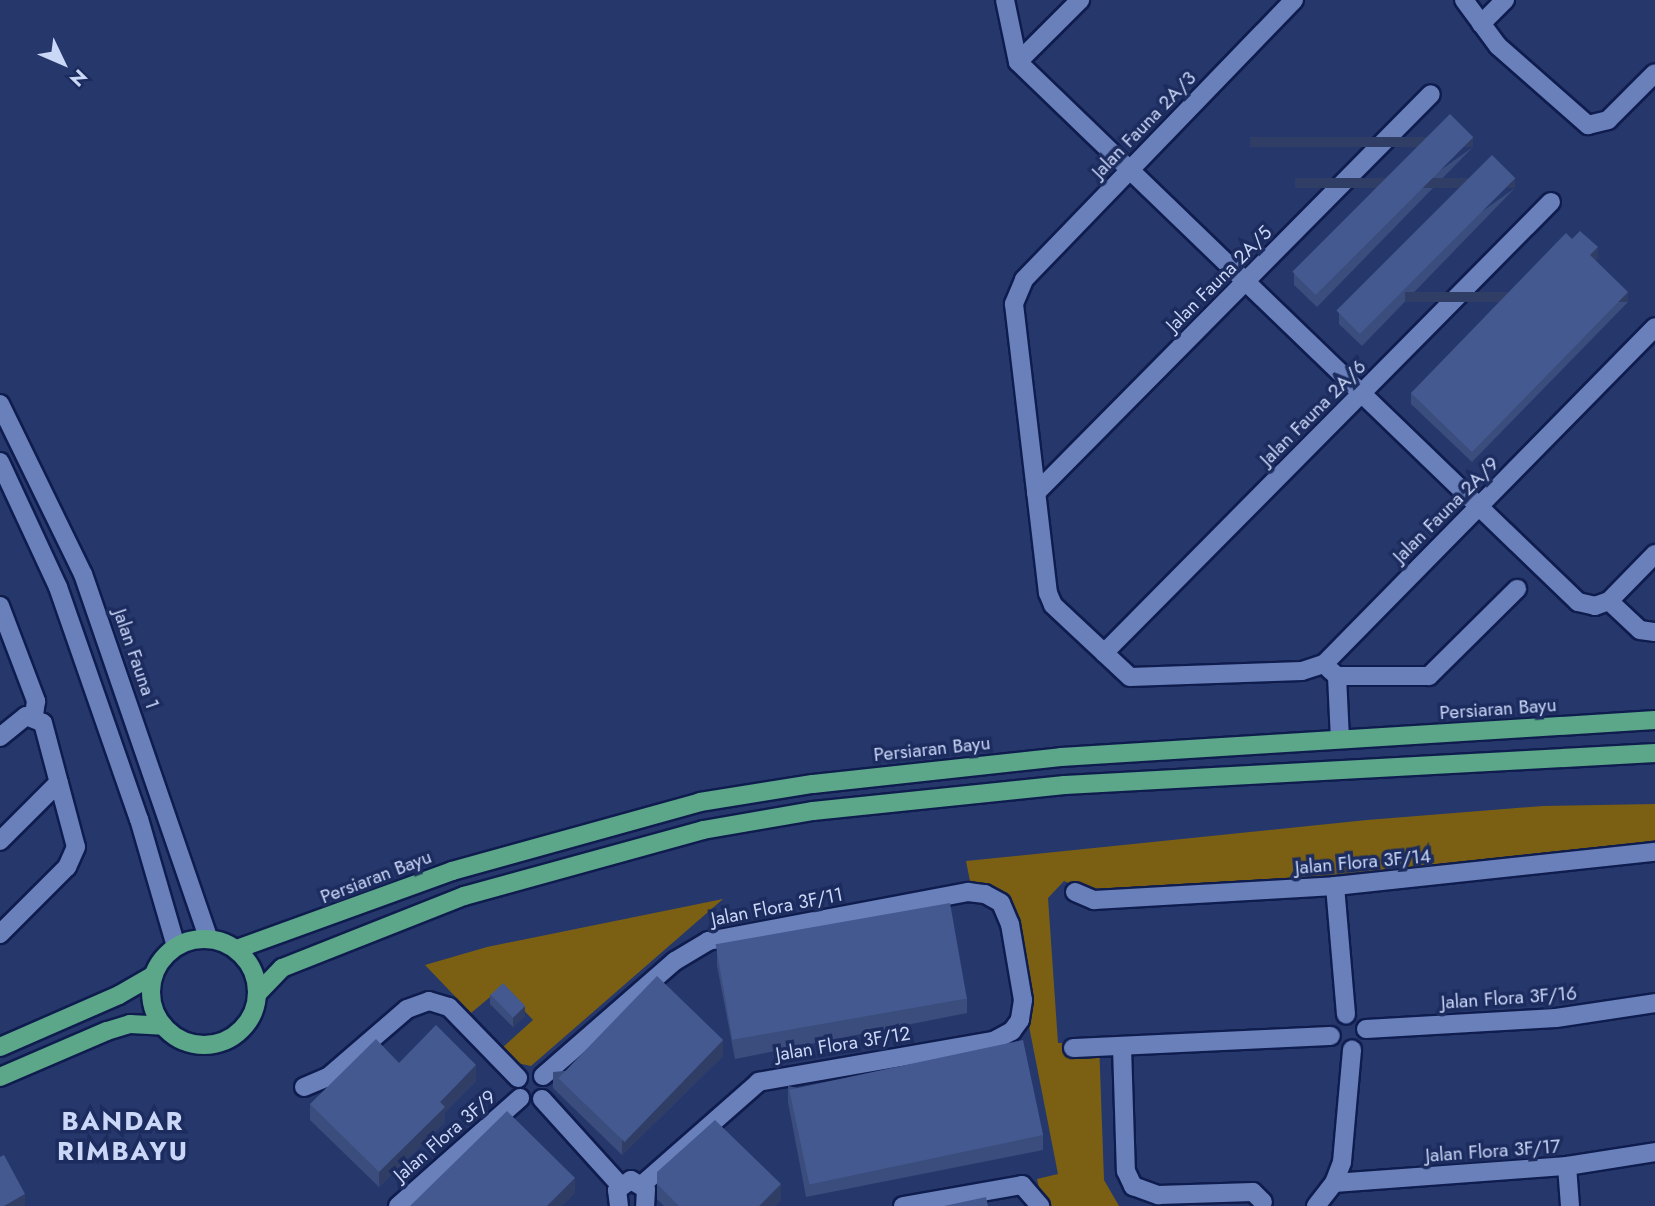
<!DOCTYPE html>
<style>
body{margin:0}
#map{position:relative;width:1655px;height:1206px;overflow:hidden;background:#26376b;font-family:Jost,sans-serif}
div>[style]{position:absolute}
.green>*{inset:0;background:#7b6014}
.roads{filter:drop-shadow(2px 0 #0f1c4e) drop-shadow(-2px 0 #0f1c4e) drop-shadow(0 2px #0f1c4e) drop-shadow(0 -2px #0f1c4e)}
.minor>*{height:18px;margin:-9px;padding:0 9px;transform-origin:9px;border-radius:9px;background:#6a80ba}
.major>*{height:18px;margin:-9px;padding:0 9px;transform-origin:9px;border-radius:9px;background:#5ca689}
.major>.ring{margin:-9px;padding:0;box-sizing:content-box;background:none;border:18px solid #5ca689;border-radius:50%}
.wall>*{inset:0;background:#3a4d7c}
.shaded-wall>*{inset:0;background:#303e65;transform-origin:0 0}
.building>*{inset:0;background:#445990;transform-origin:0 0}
span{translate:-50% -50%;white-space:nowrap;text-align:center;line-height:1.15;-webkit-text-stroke:7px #1c2c5f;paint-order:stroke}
.street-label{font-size:19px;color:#cad7f7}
.district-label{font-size:26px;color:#cad7f7;font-weight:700;letter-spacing:2px}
.north{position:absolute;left:28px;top:28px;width:70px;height:70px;-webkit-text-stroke:5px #1c2c5f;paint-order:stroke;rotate:134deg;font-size:19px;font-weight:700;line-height:28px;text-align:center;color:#cad7f7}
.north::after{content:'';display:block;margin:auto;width:24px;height:32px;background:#cad7f7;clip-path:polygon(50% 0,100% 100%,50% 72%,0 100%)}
</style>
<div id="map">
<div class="green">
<i style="clip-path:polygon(1655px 804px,1655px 840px,1594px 851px,1406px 873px,1094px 894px,1064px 881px,1048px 898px,1058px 1043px,1099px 1042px,1104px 1180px,1119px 1206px,1043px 1206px,1037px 1179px,1058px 1174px,1007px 914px,972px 891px,966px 861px,1367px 820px,1543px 806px)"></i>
<i style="clip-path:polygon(723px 899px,531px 1066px,517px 1063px,502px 1048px,533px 1020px,502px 987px,471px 1013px,425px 965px,487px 947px)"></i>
</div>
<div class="roads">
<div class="minor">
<i style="left:1005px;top:0;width:63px;rotate:78.2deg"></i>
<i style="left:1018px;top:62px;width:778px;rotate:43.96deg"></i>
<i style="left:1578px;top:602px;width:17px;rotate:13deg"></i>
<i style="left:1595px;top:606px;width:15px;rotate:-20deg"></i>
<i style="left:1609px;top:601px;width:66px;rotate:-45.6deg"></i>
<i style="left:1294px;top:0;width:389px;rotate:134deg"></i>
<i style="left:1024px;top:280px;width:26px;rotate:113deg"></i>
<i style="left:1014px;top:304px;width:291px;rotate:83.3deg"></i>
<i style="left:1048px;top:593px;width:13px;rotate:67deg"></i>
<i style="left:1053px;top:605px;width:105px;rotate:43.1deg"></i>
<i style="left:1130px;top:677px;width:172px;rotate:-2deg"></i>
<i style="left:1302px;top:671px;width:23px;rotate:-18deg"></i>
<i style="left:1324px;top:664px;width:472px;rotate:-45.5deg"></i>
<i style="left:1464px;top:0;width:57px;rotate:53.5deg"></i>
<i style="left:1498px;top:46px;width:120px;rotate:41.3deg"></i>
<i style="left:1588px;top:125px;width:21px;rotate:-14deg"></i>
<i style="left:1608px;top:120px;width:66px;rotate:-45deg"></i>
<i style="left:1481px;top:24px;width:34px;rotate:-45deg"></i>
<i style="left:1018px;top:62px;width:88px;rotate:-45deg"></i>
<i style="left:0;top:404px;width:189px;rotate:64deg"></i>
<i style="left:83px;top:574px;width:385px;rotate:71deg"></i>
<i style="left:0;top:462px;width:138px;rotate:65.1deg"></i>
<i style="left:58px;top:587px;width:246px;rotate:70.8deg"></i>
<i style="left:139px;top:819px;width:132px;rotate:73.8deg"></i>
<i style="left:1036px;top:493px;width:561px;rotate:-45.29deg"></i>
<i style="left:1609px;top:601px;width:42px;rotate:43.1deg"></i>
<i style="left:1640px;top:630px;width:15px;rotate:8deg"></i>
<i style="left:0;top:606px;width:102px;rotate:69.2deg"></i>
<i style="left:36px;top:701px;width:15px;rotate:98deg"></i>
<i style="left:1104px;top:653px;width:635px;rotate:-45.26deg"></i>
<i style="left:1329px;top:669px;width:11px;rotate:41deg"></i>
<i style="left:1337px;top:676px;width:63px;rotate:87.3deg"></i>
<i style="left:1337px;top:676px;width:92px"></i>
<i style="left:1429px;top:676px;width:124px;rotate:-44.7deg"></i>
<i style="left:0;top:737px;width:33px;rotate:-39deg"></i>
<i style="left:26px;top:716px;width:18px;rotate:22deg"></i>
<i style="left:43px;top:723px;width:128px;rotate:75.1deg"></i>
<i style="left:76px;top:847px;width:22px;rotate:114deg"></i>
<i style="left:67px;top:867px;width:95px;rotate:135deg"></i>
<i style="left:0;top:841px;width:83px;rotate:-45deg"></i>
<i style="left:1335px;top:886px;width:129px;rotate:85.1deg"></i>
<i style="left:1075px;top:892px;width:21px;rotate:23deg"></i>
<i style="left:1094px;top:900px;width:241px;rotate:-3.3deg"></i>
<i style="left:1335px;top:886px;width:322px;rotate:-6.1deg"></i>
<i style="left:1366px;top:1029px;width:190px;rotate:-3.3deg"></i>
<i style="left:1556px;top:1018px;width:100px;rotate:-8.6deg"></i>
<i style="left:1122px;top:1047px;width:124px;rotate:88.2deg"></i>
<i style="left:1126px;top:1171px;width:17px;rotate:65deg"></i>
<i style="left:1133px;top:1186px;width:27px;rotate:20deg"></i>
<i style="left:1158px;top:1195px;width:95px;rotate:-1.8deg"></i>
<i style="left:1253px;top:1192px;width:14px;rotate:45deg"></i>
<i style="left:1073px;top:1048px;width:258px;rotate:-2.7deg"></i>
<i style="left:543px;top:1076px;width:175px;rotate:-41.1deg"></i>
<i style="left:675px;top:961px;width:39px;rotate:-31deg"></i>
<i style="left:708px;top:941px;width:265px;rotate:-10.7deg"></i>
<i style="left:968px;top:892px;width:17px;rotate:7deg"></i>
<i style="left:985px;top:894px;width:18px;rotate:29deg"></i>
<i style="left:1001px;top:903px;width:23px;rotate:67deg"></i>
<i style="left:1010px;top:924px;width:77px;rotate:80.3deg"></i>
<i style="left:1023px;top:1000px;width:20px;rotate:99deg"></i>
<i style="left:1020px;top:1020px;width:14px;rotate:126deg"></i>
<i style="left:1012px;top:1031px;width:21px;rotate:152deg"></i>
<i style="left:993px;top:1041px;width:238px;rotate:170.1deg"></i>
<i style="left:759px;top:1082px;width:154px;rotate:138.7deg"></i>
<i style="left:304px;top:1087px;width:26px;rotate:-23deg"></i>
<i style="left:328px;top:1077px;width:104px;rotate:-40.7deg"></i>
<i style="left:407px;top:1009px;width:23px;rotate:-20deg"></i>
<i style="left:429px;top:1001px;width:21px;rotate:17deg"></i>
<i style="left:449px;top:1007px;width:99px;rotate:45.8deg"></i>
<i style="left:542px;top:1099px;width:116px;rotate:47.8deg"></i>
<i style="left:1567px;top:1166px;width:40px;rotate:85.7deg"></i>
<i style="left:1334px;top:1183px;width:234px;rotate:-4.2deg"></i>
<i style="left:1567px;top:1166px;width:89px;rotate:-9deg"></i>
<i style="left:398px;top:1206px;width:163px;rotate:-41.5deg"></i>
<i style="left:619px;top:1206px;width:16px;rotate:-97deg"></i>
<i style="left:617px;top:1190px;width:17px;rotate:-36deg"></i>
<i style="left:631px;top:1180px;width:17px;rotate:31deg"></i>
<i style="left:646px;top:1189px;width:17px;rotate:93deg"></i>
<i style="left:903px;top:1206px;width:121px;rotate:-10deg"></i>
<i style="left:1022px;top:1185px;width:28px;rotate:49deg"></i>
<i style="left:1316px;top:1206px;width:29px;rotate:-52deg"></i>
<i style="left:1334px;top:1183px;width:22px;rotate:-69deg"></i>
<i style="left:1342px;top:1162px;width:113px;rotate:-84.9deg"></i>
</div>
<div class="major">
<i class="ring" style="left:151px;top:939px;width:88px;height:88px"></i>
<i style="left:237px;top:949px;width:229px;rotate:-19.9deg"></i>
<i style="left:452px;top:871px;width:257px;rotate:-15.5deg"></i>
<i style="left:700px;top:802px;width:114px;rotate:-9.1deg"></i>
<i style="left:813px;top:784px;width:249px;rotate:-6.2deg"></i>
<i style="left:1061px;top:757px;width:595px;rotate:-3.56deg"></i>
<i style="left:258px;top:993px;width:35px;rotate:-46deg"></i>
<i style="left:282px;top:968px;width:196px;rotate:-21.6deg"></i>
<i style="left:464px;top:896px;width:248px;rotate:-15.4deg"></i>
<i style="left:703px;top:830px;width:112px;rotate:-9.8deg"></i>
<i style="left:813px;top:811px;width:253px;rotate:-5.9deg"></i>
<i style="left:1065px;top:785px;width:591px;rotate:-3.1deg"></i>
<i style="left:0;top:1047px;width:130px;rotate:-23.6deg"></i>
<i style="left:119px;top:995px;width:39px;rotate:-30deg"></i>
<i style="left:0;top:1077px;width:116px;rotate:-23.3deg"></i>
<i style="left:107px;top:1031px;width:24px;rotate:-17deg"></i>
<i style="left:130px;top:1024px;width:33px;rotate:3deg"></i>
</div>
</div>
<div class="wall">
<i style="clip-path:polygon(1473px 147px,1317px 307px,1294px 285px,1294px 274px)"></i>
<i style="clip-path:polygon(1515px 188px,1362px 346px,1339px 324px,1339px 313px)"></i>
<i style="clip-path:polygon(1598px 258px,1595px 260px,1628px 302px,1472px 462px,1411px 404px,1411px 393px)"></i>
<i style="clip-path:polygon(717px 951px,967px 998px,967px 1013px,735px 1059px,717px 966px)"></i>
<i style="clip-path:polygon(490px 994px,525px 1016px,513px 1027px,490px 1004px)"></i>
<i style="clip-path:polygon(723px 1056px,622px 1155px,553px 1088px,553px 1072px)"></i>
<i style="clip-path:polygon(399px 1063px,476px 1081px,445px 1112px,445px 1122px,379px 1187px,310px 1120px,310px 1104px)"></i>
<i style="clip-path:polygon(788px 1086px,1043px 1135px,1043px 1150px,806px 1197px,788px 1102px)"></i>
<i style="clip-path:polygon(657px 1172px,781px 1200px,775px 1206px,664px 1206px,657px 1199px)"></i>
</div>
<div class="shaded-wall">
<i style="left:1473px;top:137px;width:10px;height:223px;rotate:90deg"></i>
<i style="left:1515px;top:178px;width:10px;height:220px;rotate:90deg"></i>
<i style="clip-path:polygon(1598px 247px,1598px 258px,1590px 266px,1590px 255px)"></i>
<i style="left:1628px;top:292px;width:10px;height:223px;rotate:90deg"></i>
<i style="clip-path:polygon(525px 1006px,525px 1016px,513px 1027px,513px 1017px)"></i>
<i style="clip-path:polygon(723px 1040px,723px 1056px,622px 1155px,622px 1140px)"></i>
<i style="clip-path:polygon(476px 1065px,476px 1081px,445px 1112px,445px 1122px,379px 1187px,379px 1172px,440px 1102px)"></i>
<i style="clip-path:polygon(575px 1178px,575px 1193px,562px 1206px,547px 1206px)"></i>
<i style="clip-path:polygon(781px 1184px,781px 1200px,775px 1206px,759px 1206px)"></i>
<i style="clip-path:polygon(25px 1194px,25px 1206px,4px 1206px)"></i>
</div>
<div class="building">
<i style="left:1450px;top:114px;width:33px;height:223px;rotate:45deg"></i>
<i style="left:1492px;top:155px;width:33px;height:220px;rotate:45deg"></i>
<i style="clip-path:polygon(1580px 231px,1598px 247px,1590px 255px,1628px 292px,1472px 452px,1411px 393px,1566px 233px,1572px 239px)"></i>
<i style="left:950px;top:903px;width:97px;height:238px;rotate:80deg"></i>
<i style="left:657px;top:976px;width:92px;height:142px;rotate:44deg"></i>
<i style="left:503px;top:983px;width:32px;height:17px;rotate:46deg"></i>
<i style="clip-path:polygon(436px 1025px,476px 1065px,440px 1102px,445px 1107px,379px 1172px,310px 1104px,376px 1039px,399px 1063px)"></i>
<i style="left:1023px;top:1040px;width:97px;height:239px;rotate:78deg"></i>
<i style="clip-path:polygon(507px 1111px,575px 1178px,547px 1206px,410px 1206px)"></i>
<i style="clip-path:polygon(715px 1120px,781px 1184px,759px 1206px,679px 1206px,657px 1184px,657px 1172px)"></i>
<i style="clip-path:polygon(4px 1155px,25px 1194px,4px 1206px,0 1206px,0 1157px)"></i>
<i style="clip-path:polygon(986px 1197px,988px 1206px,944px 1206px)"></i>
</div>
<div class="street-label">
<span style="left:1144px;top:125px;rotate:-46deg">Jalan Fauna 2A/3</span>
<span style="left:1219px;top:279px;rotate:-45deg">Jalan Fauna 2A/5</span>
<span style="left:1313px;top:413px;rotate:-45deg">Jalan Fauna 2A/6</span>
<span style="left:1446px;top:510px;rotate:-45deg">Jalan Fauna 2A/9</span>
<span style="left:136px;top:659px;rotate:71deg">Jalan Fauna 1</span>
<span style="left:1498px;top:709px;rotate:-4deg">Persiaran Bayu</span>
<span style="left:932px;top:749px;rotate:-6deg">Persiaran Bayu</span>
<span style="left:1363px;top:862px;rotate:-5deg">Jalan Flora 3F/14</span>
<span style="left:376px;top:877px;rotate:-21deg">Persiaran Bayu</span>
<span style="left:777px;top:907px;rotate:-11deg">Jalan Flora 3F/11</span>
<span style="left:1509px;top:998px;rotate:-4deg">Jalan Flora 3F/16</span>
<span style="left:843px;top:1044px;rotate:-9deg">Jalan Flora 3F/12</span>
<span style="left:445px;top:1136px;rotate:-41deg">Jalan Flora 3F/9</span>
<span style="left:1493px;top:1151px;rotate:-4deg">Jalan Flora 3F/17</span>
</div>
<div class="district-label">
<span style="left:123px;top:1137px">BANDAR<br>RIMBAYU</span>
</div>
<div class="north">N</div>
</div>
